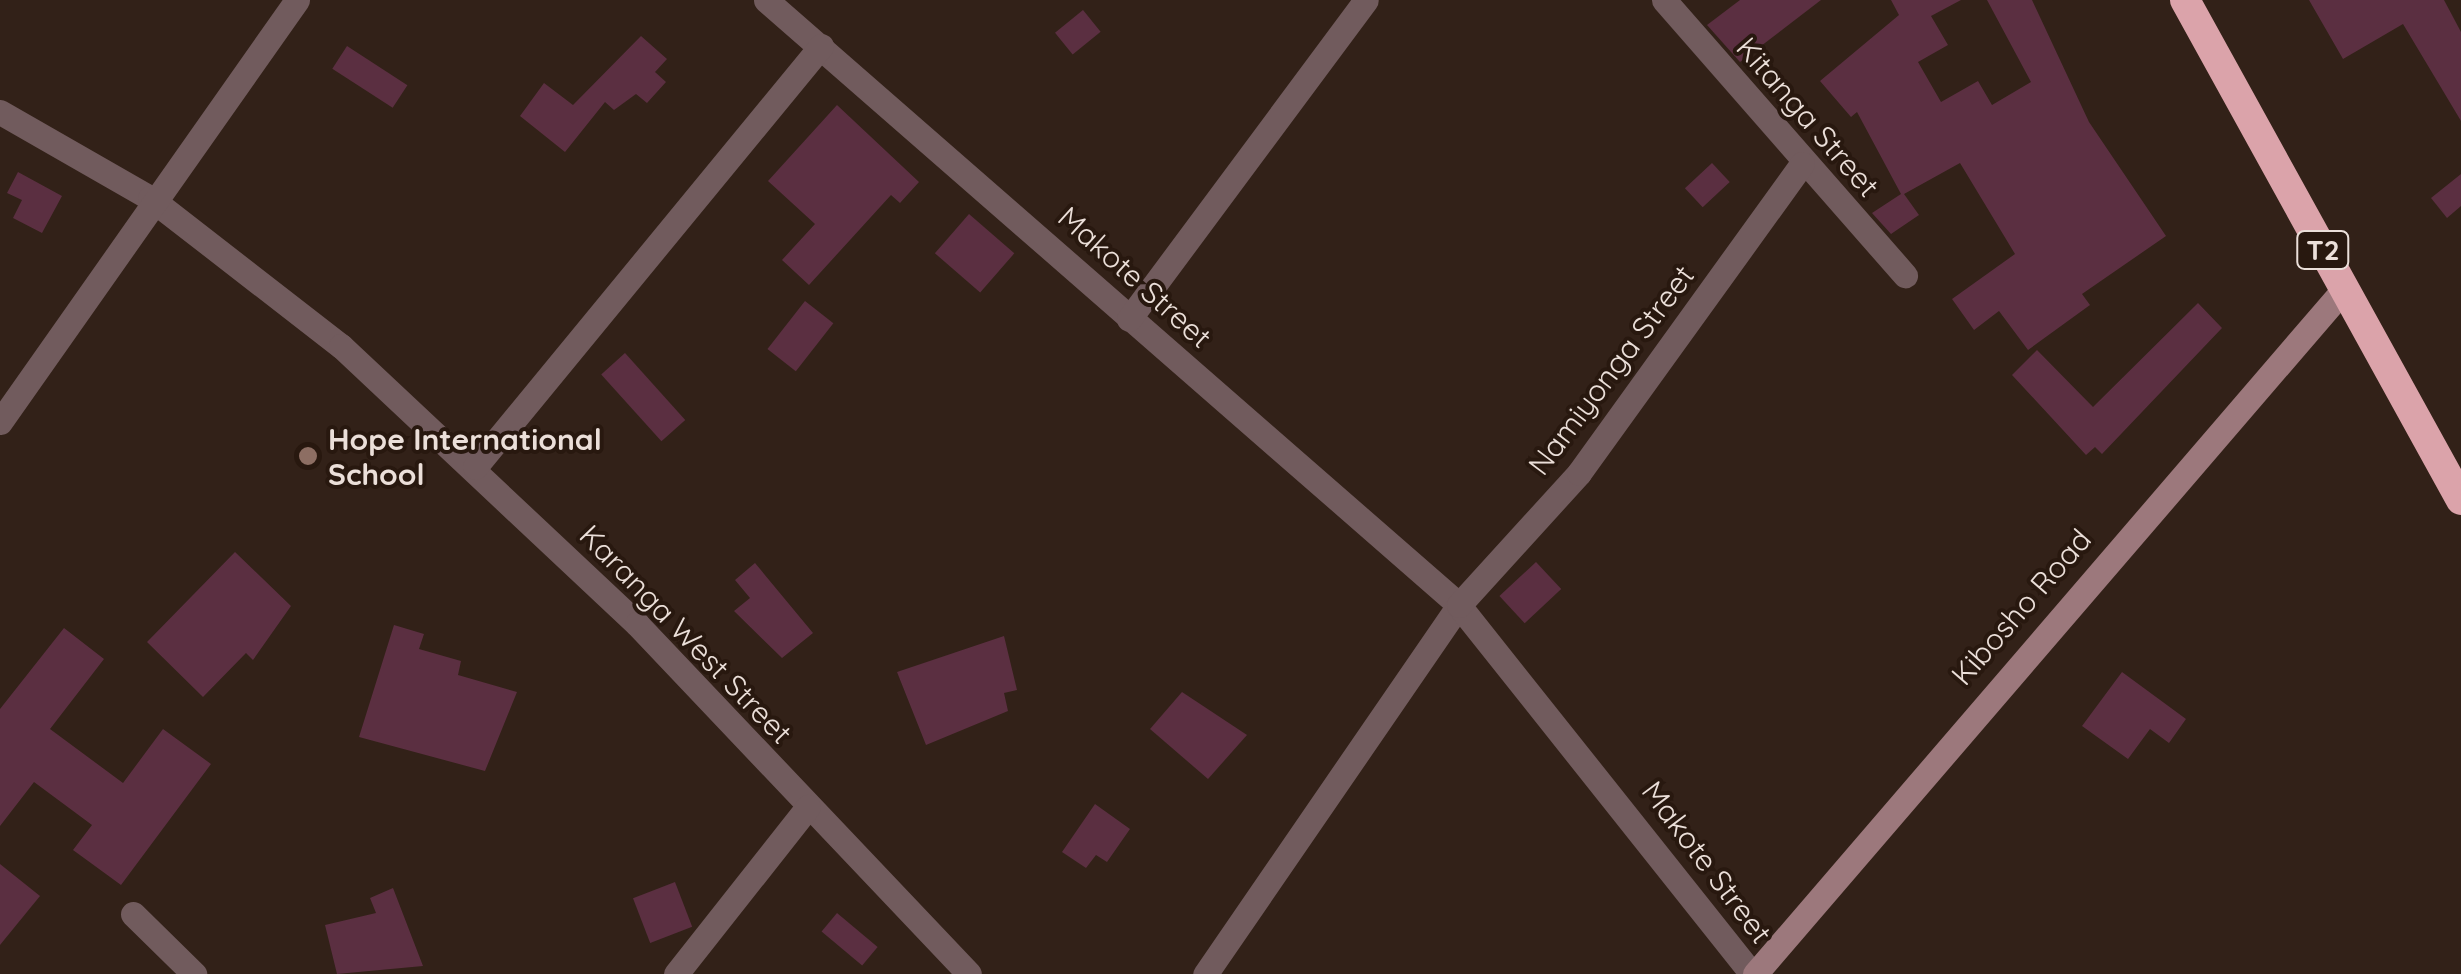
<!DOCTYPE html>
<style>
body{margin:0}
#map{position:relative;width:2461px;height:974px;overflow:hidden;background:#322118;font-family:Quicksand,sans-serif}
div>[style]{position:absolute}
.building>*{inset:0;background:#5b2f41;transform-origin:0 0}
.street>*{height:25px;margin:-12.5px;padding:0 12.5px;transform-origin:12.5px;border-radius:12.5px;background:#715b5d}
.secondary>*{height:25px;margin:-12.5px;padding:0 12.5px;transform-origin:12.5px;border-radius:12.5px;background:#9c787c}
.highway>*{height:30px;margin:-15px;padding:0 15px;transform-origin:15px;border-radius:15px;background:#dba3aa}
.dots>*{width:28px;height:28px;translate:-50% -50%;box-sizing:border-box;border:5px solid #28180f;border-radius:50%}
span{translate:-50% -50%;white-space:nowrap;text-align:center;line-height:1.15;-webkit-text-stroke:8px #28180f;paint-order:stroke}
.shield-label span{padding:2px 8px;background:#28180f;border:2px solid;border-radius:8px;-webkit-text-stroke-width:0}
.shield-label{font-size:28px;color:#ebdfd9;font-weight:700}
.street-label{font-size:30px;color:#ebdfd9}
.poi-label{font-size:30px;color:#ebdfd9;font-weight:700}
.left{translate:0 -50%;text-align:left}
</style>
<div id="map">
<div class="building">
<i style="clip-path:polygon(1740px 0,1821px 0,1740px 62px,1707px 25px)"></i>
<i style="clip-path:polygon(1891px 0,1961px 0,1931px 16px,1948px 45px,1918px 62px,1941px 102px,1978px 81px,1992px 105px,2031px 82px,1987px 0,2032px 0,2089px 122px,2166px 236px,2082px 294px,2090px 305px,2028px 350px,1999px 311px,1974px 330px,1952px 299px,2015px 254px,1960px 163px,1904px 194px,1919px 215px,1891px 234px,1872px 213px,1901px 194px,1857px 112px,1851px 117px,1820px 81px,1899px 15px)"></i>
<i style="clip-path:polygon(2309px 0,2444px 0,2461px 32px,2461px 121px,2403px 24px,2343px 59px)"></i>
<i style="left:1083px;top:10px;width:28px;height:36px;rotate:51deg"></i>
<i style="clip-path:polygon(641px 36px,667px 59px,655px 72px,666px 82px,647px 103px,636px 94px,614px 110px,605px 102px,565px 152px,520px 116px,544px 83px,573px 105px)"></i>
<i style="left:347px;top:46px;width:72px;height:27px;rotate:33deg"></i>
<i style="clip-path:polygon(837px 105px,919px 182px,900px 203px,891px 195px,809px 285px,782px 260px,815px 224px,768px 181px)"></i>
<i style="left:1712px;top:163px;width:26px;height:37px;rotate:47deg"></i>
<i style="clip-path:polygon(18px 172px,62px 196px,42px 233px,13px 218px,22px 200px,7px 193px)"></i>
<i style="clip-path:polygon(2461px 174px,2461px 206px,2447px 218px,2431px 198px)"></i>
<i style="left:969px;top:214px;width:60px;height:52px;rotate:41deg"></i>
<i style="left:805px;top:301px;width:36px;height:61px;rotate:38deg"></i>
<i style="clip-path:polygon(2198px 303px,2222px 328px,2102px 454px,2095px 447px,2086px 455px,2012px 375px,2037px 350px,2093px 407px)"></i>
<i style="left:625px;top:353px;width:90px;height:32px;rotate:48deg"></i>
<i style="clip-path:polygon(235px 552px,291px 606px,253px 660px,246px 653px,203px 697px,147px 642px)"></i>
<i style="left:1536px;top:562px;width:37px;height:50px;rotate:47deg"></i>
<i style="clip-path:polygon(755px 563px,813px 633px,782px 658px,734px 611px,750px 598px,735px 580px)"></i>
<i style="clip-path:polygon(394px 625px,424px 634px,419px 649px,461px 661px,458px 675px,517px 692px,485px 771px,359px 737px)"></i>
<i style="clip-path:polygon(64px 628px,104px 659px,50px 729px,123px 783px,163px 729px,211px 764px,121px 885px,73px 850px,92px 825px,34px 782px,0 826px,0 709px)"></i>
<i style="clip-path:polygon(1004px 636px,1017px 690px,1004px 693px,1008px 711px,926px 745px,897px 672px)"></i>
<i style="clip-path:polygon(2122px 672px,2186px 719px,2169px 743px,2150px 729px,2128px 759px,2082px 726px)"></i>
<i style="clip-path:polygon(1182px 692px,1247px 735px,1208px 779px,1150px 729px)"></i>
<i style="clip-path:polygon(1095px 804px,1130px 829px,1107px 862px,1096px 855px,1086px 868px,1062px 852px)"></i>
<i style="clip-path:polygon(0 864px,40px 896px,0 945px)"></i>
<i style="left:675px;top:882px;width:48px;height:45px;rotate:69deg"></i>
<i style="clip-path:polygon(393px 888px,423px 966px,337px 974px,325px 925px,376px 913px,370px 898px)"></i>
<i style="left:837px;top:913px;width:53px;height:24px;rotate:40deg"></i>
</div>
<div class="street">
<i style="left:766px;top:0;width:920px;rotate:41.12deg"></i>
<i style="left:1459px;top:605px;width:448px;rotate:124.5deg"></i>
<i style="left:1664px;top:0;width:366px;rotate:48.8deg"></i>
<i style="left:0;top:112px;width:173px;rotate:29.8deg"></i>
<i style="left:150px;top:198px;width:242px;rotate:37.8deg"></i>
<i style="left:341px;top:346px;width:406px;rotate:43.2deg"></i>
<i style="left:637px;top:624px;width:482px;rotate:46.5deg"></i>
<i style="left:1129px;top:319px;width:397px;rotate:-53.4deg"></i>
<i style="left:0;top:422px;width:516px;rotate:-54.86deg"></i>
<i style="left:475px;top:467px;width:545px;rotate:-50.58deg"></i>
<i style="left:133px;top:914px;width:86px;rotate:44.5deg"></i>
<i style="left:676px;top:974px;width:213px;rotate:-51.7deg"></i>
<i style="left:1752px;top:974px;width:471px;rotate:-128.5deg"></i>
<i style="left:1459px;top:605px;width:178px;rotate:-47.7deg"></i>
<i style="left:1579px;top:473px;width:381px;rotate:-54.2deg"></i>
</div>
<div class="secondary">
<i style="left:1755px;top:974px;width:903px;rotate:-49.31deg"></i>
</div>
<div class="highway">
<i style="left:2185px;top:0;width:571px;rotate:61.1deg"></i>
</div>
<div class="dots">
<i style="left:308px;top:456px;background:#8d6e63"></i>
</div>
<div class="shield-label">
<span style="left:2323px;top:250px">T2</span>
</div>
<div class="street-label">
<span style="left:1808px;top:117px;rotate:49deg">Kitanga Street</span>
<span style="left:1135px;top:277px;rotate:42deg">Makote Street</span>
<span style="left:1611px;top:370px;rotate:-53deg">Namiyonga Street</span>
<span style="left:2021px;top:607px;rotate:-49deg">Kibosho Road</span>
<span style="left:686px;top:634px;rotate:46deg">Karanga West Street</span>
<span style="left:1707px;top:862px;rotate:53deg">Makote Street</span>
</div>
<div class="poi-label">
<span class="left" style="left:328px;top:456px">Hope International<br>School</span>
</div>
</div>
